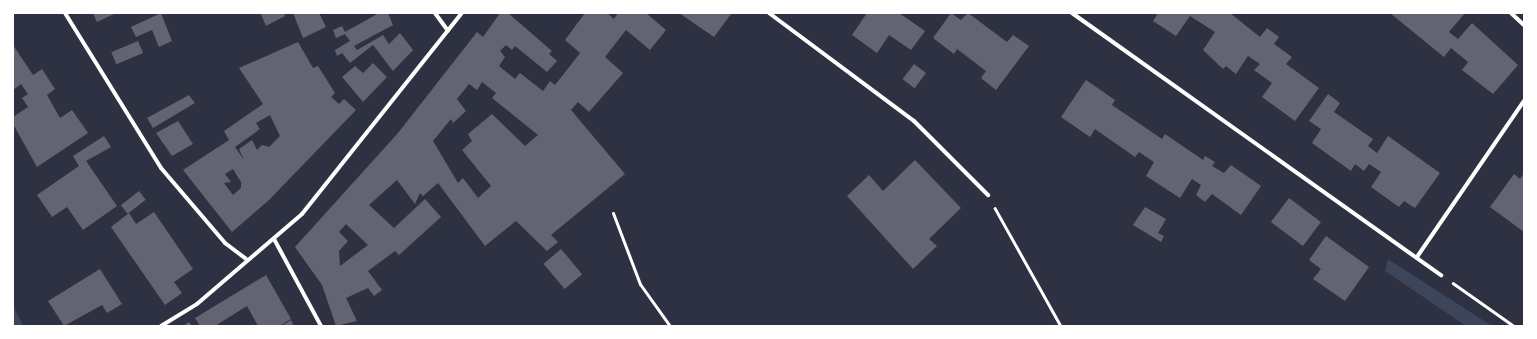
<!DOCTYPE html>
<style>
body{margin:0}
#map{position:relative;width:1537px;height:339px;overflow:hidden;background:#2d3142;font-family:"Nunito Sans",sans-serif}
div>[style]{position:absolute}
.green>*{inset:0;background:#3c4559}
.building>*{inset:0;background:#626471;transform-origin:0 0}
.path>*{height:2.5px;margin:-1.25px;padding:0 1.25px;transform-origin:1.25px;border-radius:1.25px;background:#fff}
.service>*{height:3px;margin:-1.5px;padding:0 1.5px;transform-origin:1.5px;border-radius:1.5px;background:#fff}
.minor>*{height:4px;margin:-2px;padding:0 2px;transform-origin:2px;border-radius:2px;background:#fff}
span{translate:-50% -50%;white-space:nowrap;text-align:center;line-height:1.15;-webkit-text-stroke:3px #fff;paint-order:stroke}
.frame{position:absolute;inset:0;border:14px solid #fff;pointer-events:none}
</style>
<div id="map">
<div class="green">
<i style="clip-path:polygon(1388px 259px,1492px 326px,1466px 326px,1385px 271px)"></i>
<i style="clip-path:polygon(13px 305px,23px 326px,13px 326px)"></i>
</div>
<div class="building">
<i style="clip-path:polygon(93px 13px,116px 13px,97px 22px)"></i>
<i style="clip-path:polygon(161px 13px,172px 41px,159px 47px,152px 30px,136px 37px,131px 27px)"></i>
<i style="clip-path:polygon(264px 13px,284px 13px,285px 16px,266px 26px,261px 14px)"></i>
<i style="clip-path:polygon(293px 13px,319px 13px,326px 27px,303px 38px)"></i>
<i style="clip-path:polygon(379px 13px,388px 13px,393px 25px,354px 46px,357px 50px,383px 35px,389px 44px,400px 33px,413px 50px,393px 71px,373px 45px,350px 63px,342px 53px,337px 56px,335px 50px,350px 41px,345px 34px,336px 38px,333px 30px,342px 26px,345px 32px)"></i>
<i style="clip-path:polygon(evenodd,500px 13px,508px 13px,552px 51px,549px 54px,557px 61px,547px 72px,515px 46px,512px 50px,506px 45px,500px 51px,505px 57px,499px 66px,515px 79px,520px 73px,543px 91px,550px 81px,555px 85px,580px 53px,565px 40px,585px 13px,607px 13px,614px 19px,618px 13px,646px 13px,666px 30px,650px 50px,626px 30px,605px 57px,623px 73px,589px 112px,578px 102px,571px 110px,625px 174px,551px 235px,558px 242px,547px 251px,516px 221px,485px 246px,438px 183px,423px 196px,420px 193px,415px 204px,397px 180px,369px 205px,394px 228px,425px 199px,441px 217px,399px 255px,395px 251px,368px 271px,382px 290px,374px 296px,368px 288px,346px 298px,357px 321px,336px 326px,322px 285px,295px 247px,398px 133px,477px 32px,483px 37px,500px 13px,482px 82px,496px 93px,492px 98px,538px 135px,525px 146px,492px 114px,468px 134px,472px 141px,462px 150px,491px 186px,478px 198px,463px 178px,458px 183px,433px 141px,451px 119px,453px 123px,466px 111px,457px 99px,469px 84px,477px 90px,482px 82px,500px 13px,346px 224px,368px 245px,340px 266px,339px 251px,348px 241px,339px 232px,346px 224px)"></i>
<i style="clip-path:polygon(679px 13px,730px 13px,731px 14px,714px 37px)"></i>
<i style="clip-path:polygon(867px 13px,899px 13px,925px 31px,911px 50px,889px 35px,877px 53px,852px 35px)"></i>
<i style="clip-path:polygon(951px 13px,961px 20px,968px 13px,1007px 42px,1013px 35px,1029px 46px,996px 90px,981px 78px,986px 71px,957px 49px,954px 54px,933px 38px)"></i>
<i style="clip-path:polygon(1158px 13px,1230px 13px,1260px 37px,1267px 28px,1279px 37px,1274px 44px,1292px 57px,1286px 64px,1319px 88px,1295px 121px,1262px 97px,1272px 83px,1254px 70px,1260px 64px,1248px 56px,1236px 74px,1226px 66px,1223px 69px,1203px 50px,1215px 32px,1190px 16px,1176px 36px,1153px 21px)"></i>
<i style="clip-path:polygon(1390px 13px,1465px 13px,1449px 32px,1458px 39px,1472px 23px,1518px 65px,1493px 94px,1462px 70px,1468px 62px,1451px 48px,1444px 57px)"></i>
<i style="left:138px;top:41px;width:13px;height:29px;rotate:67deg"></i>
<i style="clip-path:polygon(evenodd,298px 42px,313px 68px,318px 66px,335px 93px,331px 97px,339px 104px,344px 99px,356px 110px,269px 200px,232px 232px,183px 170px,229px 140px,224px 131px,263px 104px,239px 68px,298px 42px,270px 115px,280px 136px,269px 147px,262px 145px,257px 150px,252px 140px,239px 149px,244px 160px,235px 147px,260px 129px,256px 123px,270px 115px,298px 42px,233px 169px,241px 182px,241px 188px,233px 195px,224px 183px,231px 182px,225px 174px,233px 169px)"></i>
<i style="clip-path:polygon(13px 45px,33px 75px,42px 69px,55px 89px,47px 95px,60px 118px,72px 110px,88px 133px,37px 167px,13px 124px,13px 117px,28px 107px,22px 98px,28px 94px,21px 84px,13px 90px)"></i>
<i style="clip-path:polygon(373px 63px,387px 77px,363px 102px,342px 77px,355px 66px,363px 73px)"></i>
<i style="left:914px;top:64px;width:15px;height:19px;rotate:37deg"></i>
<i style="clip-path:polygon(1086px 80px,1115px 100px,1112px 105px,1162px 139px,1165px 134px,1203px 160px,1205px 156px,1215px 162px,1212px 166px,1224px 173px,1231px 165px,1261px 186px,1241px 215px,1212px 194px,1205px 202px,1196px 195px,1201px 185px,1192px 179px,1180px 198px,1146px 176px,1154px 162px,1139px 152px,1135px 157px,1095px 129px,1090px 137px,1061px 117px)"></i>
<i style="clip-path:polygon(1328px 94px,1340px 103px,1334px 112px,1373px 139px,1368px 146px,1377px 153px,1388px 136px,1440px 173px,1415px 208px,1404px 201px,1399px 207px,1371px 187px,1381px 172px,1369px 164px,1364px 171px,1355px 164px,1351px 171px,1312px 143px,1321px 129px,1309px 121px)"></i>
<i style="clip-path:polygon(189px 95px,195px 103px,153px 128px,147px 118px)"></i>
<i style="clip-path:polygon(178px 121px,193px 144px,172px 156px,156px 133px)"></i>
<i style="clip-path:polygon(104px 136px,111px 147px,86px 161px,117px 206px,83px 230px,67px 207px,52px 217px,37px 195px,79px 166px,73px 156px)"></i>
<i style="clip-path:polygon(915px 160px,961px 208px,929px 239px,937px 246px,913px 269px,847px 196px,869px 175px,883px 191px)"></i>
<i style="clip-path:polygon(1524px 173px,1524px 232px,1490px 207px,1514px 174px,1520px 179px)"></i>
<i style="left:139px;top:191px;width:11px;height:23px;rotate:52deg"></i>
<i style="left:1289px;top:198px;width:40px;height:30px;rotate:37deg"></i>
<i style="clip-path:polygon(1145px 207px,1166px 219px,1158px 233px,1164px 236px,1161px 242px,1133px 225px)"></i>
<i style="clip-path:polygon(154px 212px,193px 269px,174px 282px,182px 293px,165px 305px,111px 227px,129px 213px,136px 224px)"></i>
<i style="clip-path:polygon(1326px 236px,1369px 267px,1345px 301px,1313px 279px,1321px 269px,1309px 260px)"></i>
<i style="left:561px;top:249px;width:33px;height:23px;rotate:50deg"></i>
<i style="clip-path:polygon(100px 269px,122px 304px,107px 313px,102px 305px,64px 326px,48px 301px)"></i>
<i style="clip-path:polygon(266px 275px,291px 319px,279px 326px,258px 326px,247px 306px,215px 326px,200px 326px,195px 318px)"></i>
<i style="clip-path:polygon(291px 320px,294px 326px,281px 326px)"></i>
<i style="clip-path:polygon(189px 322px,192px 326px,183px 326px)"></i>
</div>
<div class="path">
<i style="left:995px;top:208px;width:135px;rotate:60.8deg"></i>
<i style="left:1453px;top:283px;width:75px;rotate:35.2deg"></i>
</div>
<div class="service">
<i style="left:613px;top:213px;width:76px;rotate:69.2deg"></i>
<i style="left:640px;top:284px;width:52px;rotate:54.5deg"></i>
</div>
<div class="minor">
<i style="left:65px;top:13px;width:182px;rotate:58.2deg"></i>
<i style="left:161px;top:168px;width:99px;rotate:49.5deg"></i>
<i style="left:225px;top:243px;width:26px;rotate:37deg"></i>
<i style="left:435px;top:13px;width:22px;rotate:54deg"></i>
<i style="left:769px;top:13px;width:181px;rotate:36.7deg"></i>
<i style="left:914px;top:121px;width:105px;rotate:45deg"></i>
<i style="left:1072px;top:13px;width:453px;rotate:35.4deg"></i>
<i style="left:1511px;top:13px;width:18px;rotate:43deg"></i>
<i style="left:274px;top:239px;width:99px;rotate:61.6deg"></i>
<i style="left:1417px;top:257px;width:189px;rotate:-55.6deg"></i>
<i style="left:161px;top:326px;width:42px;rotate:-31.4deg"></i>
<i style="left:197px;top:304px;width:138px;rotate:-40.6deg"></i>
<i style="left:302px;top:214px;width:257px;rotate:-51.5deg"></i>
</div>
<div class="frame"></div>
</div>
